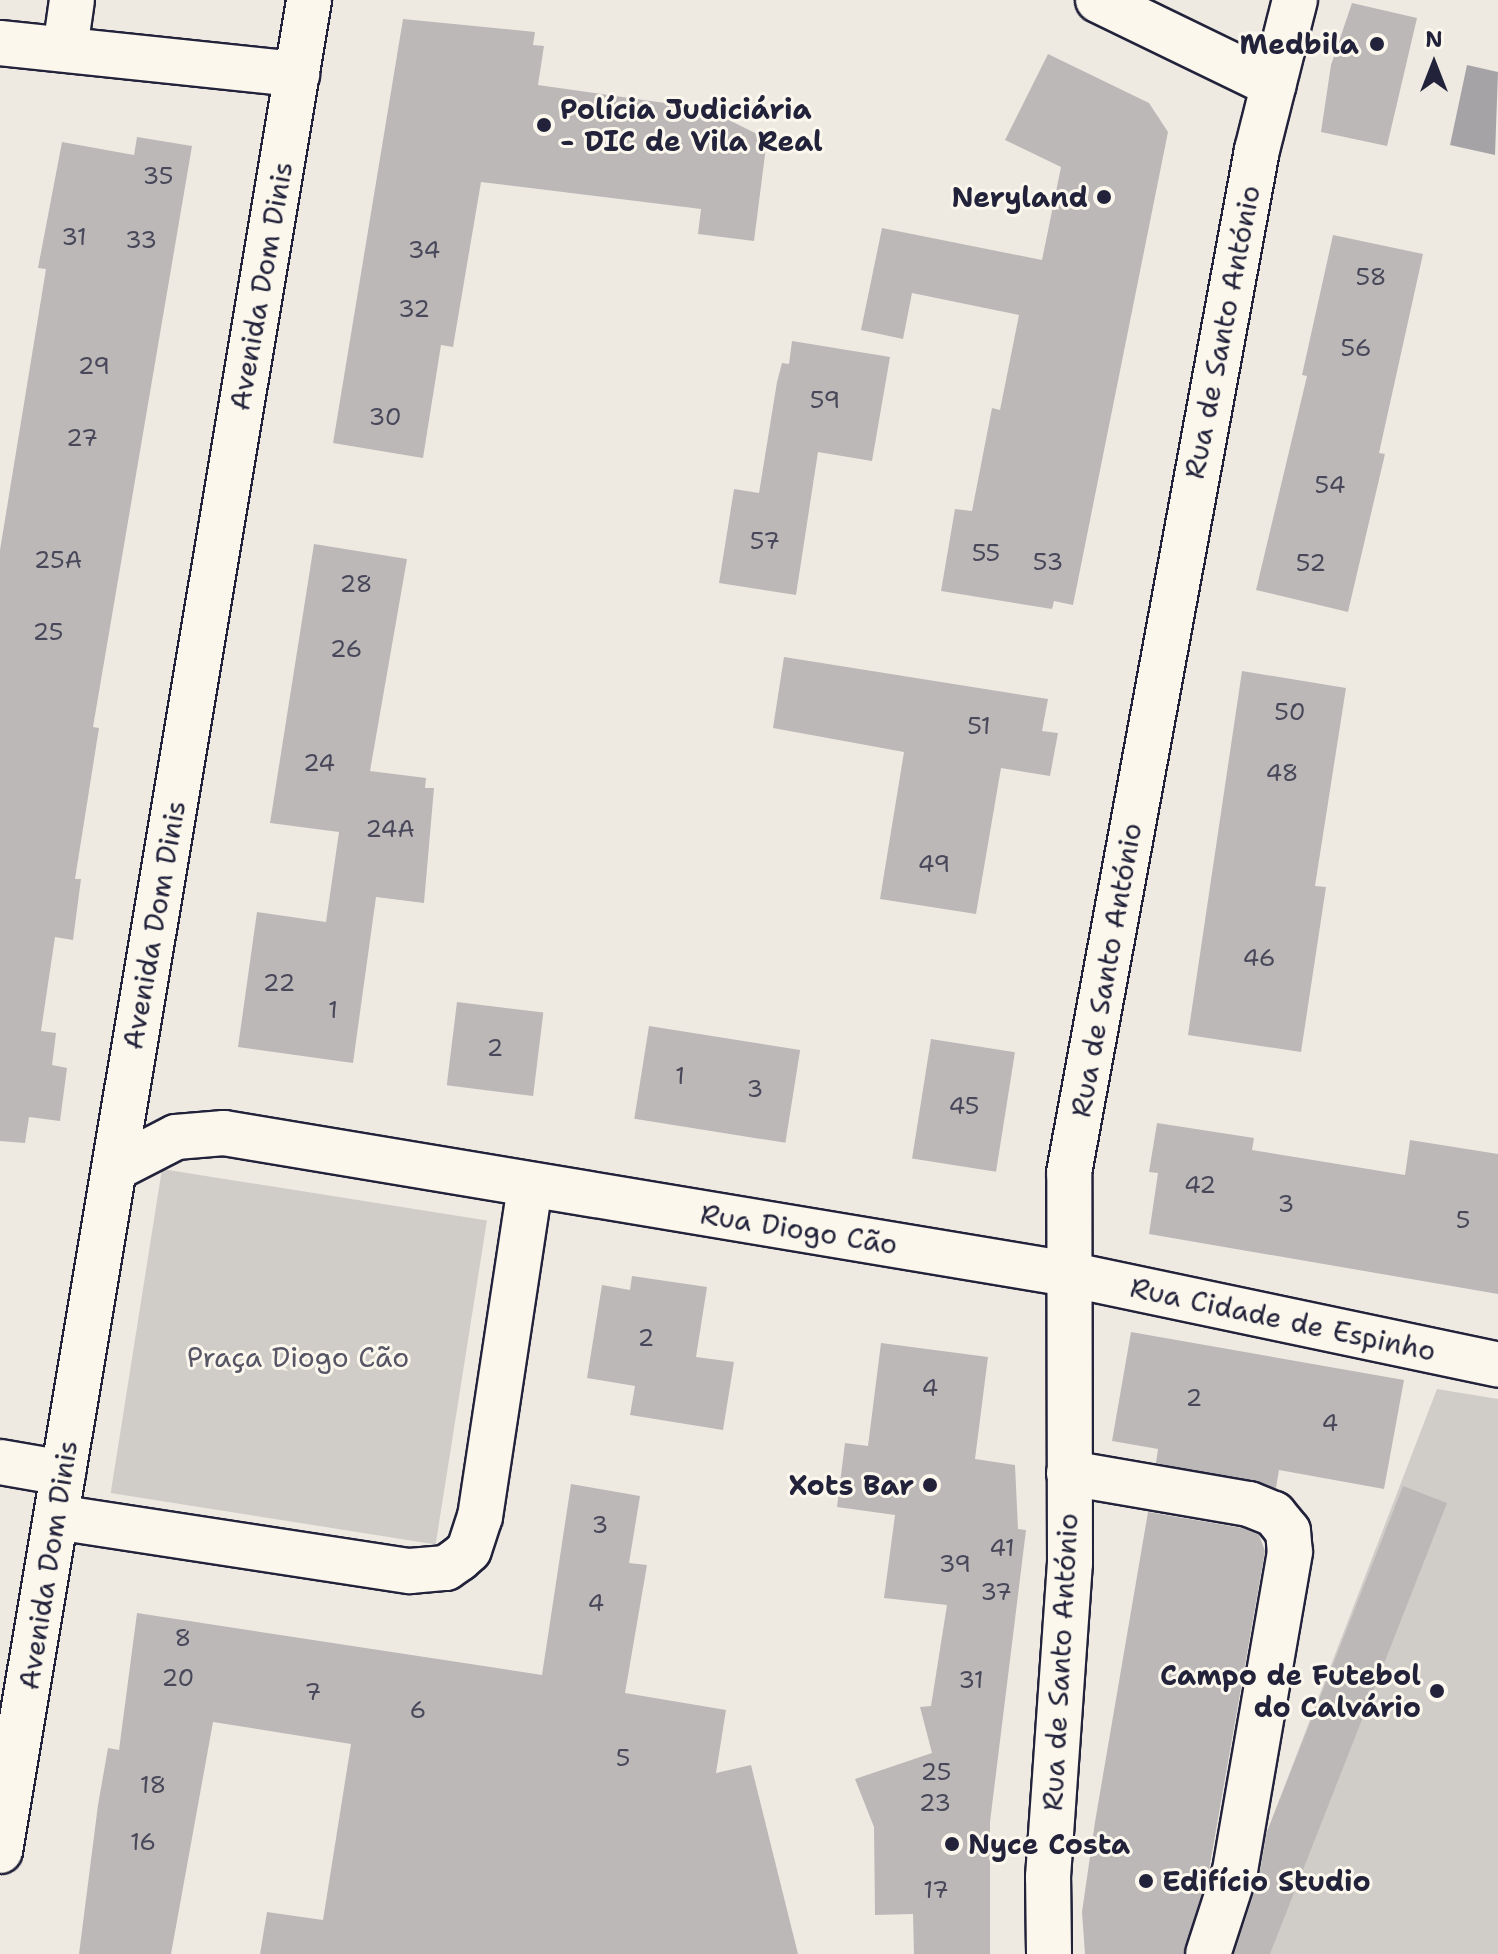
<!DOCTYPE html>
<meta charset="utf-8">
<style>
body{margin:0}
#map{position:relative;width:1498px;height:1954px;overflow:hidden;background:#eeeae2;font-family:"Shantell Sans",sans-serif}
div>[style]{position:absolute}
.green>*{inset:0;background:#d0cdc9;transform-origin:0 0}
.water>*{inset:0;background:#a6a3a7}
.building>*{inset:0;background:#bcb8b8;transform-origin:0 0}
.roads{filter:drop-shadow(2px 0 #22223b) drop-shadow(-2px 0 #22223b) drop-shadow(0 2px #22223b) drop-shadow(0 -2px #22223b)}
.minor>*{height:44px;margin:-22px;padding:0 22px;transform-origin:22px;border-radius:22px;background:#fbf7ec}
.dots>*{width:22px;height:22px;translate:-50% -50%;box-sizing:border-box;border:4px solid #fbf7ec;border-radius:50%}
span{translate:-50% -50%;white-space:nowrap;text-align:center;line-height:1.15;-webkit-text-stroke:6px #fbf7ec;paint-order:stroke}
.number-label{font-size:24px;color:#48485a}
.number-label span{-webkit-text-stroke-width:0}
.poi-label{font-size:28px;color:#22223b;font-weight:700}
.right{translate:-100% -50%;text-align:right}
.left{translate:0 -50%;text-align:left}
.street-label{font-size:28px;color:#22223b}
.park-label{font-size:28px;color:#565566}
.north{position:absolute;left:1394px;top:24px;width:80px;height:80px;-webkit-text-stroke:6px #fbf7ec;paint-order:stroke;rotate:0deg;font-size:22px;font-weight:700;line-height:32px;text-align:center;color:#22223b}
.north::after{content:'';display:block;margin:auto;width:28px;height:36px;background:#22223b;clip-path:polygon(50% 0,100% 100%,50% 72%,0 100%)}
</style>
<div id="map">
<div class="green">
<i style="left:162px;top:1169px;width:329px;height:328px;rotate:9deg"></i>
<i style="clip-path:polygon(1437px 1389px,1498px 1399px,1498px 1954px,1220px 1954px)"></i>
</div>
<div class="water">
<i style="clip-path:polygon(1467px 65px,1498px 72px,1495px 155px,1450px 145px)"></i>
</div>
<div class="building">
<i style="clip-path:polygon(1352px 3px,1417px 18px,1387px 146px,1321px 132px,1331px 65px)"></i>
<i style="clip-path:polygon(403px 19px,535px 32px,533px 45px,544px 46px,538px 85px,707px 109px,767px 139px,754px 241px,698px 234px,701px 209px,481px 182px,453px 347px,441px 345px,423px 458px,333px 443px)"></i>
<i style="clip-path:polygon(1048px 54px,1149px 103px,1168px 132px,1073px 605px,1054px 601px,1052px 609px,941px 591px,955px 509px,972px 511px,992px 408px,1000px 410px,1019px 315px,912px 293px,903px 339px,861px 330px,882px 228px,1042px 260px,1061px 167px,1005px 140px)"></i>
<i style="clip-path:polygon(137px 137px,192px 146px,93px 727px,99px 728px,75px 879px,81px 879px,73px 940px,55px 937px,41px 1031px,56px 1033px,52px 1065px,67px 1068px,60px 1121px,29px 1117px,25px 1143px,0 1141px,0 550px,46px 269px,38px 268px,62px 142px,134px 155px)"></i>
<i style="clip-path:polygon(1333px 235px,1423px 254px,1379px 453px,1385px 454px,1348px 612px,1256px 590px,1307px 376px,1302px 375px)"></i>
<i style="clip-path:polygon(792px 341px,890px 357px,872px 461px,818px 452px,796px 595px,719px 583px,734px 489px,759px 493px,777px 382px,782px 363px,789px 364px)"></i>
<i style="clip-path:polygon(314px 544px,407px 559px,370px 771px,426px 778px,425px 788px,434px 788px,424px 903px,376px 897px,353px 1063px,238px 1047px,257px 912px,326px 922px,339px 832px,270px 823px)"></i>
<i style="clip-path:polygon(784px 657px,1048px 699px,1042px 731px,1058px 733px,1050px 776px,1001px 768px,976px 914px,880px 899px,904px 752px,773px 728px)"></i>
<i style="clip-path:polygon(1242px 671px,1346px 688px,1315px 886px,1326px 887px,1301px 1052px,1188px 1035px)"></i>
<i style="left:457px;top:1002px;width:87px;height:84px;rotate:7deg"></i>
<i style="left:649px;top:1026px;width:153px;height:94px;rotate:9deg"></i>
<i style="left:931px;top:1039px;width:85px;height:121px;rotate:9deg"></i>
<i style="clip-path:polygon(1157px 1123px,1254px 1138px,1252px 1150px,1405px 1175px,1410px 1140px,1498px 1154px,1498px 1294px,1149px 1234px,1158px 1173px,1149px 1172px)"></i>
<i style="clip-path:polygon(632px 1276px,707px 1287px,696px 1357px,734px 1362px,723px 1430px,630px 1415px,635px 1386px,587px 1378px,602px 1285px,630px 1290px)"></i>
<i style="clip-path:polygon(1131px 1332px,1404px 1380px,1384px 1489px,1279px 1470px,1276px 1488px,1156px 1463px,1158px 1449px,1112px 1441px)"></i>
<i style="clip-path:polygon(881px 1343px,988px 1357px,975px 1459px,1015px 1465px,1018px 1529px,1026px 1530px,990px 1822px,990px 1954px,914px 1954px,913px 1914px,875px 1915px,874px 1827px,855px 1779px,932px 1753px,920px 1707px,931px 1706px,947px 1605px,884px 1598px,895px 1515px,837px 1507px,845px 1443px,868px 1446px)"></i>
<i style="clip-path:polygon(571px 1484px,640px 1496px,629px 1563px,647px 1565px,625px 1693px,726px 1710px,716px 1773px,751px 1765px,798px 1954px,260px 1954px,267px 1912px,323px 1920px,351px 1744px,213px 1722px,171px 1954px,79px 1954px,98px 1805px,108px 1748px,119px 1750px,137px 1613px,542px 1675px)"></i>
<i style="clip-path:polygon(1403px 1486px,1447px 1503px,1270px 1954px,1234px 1954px,1259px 1879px,1267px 1832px)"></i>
<i style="clip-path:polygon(1148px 1512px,1242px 1528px,1259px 1535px,1265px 1551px,1209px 1870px,1184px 1954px,1085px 1954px,1082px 1912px,1095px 1822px)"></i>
</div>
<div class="roads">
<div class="minor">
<i style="left:1098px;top:0;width:195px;rotate:25.9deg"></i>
<i style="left:0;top:43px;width:299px;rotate:6deg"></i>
<i style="left:65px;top:49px;width:49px;rotate:-81.9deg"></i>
<i style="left:114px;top:1169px;width:70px;rotate:-27.3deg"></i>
<i style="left:176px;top:1137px;width:48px;rotate:-4.8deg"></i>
<i style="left:224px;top:1133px;width:856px;rotate:9.48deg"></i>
<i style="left:1068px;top:1274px;width:440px;rotate:11.9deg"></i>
<i style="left:0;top:1462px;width:64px;rotate:9.9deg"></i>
<i style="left:1069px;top:1473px;width:183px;rotate:9.8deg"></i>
<i style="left:1249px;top:1504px;width:27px;rotate:22deg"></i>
<i style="left:1274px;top:1514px;width:22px;rotate:51deg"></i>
<i style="left:1288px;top:1531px;width:21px;rotate:85deg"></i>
<i style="left:1290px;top:1552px;width:324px;rotate:99.8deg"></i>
<i style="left:1235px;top:1871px;width:87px;rotate:108deg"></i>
<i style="left:56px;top:1517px;width:358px;rotate:8.7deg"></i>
<i style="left:410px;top:1571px;width:36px;rotate:-5deg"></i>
<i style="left:446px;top:1568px;width:16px;rotate:-35deg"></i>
<i style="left:459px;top:1559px;width:13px;rotate:-42deg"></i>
<i style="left:469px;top:1550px;width:35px;rotate:-72deg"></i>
<i style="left:480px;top:1517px;width:336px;rotate:-81.4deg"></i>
<i style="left:0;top:1851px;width:1877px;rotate:-80.52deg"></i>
<i style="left:1049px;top:1954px;width:77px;rotate:-90.7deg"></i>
<i style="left:1048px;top:1877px;width:315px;rotate:-86deg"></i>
<i style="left:1070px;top:1563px;width:390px;rotate:-90.1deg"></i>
<i style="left:1069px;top:1173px;width:1040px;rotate:-79.59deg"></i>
<i style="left:1257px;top:150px;width:155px;rotate:-75.8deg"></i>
</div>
</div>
<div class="dots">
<i style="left:1377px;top:44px;background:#22223b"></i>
<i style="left:544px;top:125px;background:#22223b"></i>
<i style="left:1104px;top:197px;background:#22223b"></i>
<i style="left:930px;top:1485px;background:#22223b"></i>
<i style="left:1437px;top:1691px;background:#22223b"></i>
<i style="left:952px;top:1844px;background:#22223b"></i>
<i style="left:1146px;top:1881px;background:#22223b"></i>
</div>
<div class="number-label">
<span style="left:158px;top:177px">35</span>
<span style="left:74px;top:238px">31</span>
<span style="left:141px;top:241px">33</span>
<span style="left:424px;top:251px">34</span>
<span style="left:1371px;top:278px">58</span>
<span style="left:414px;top:310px">32</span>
<span style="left:1356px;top:349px">56</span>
<span style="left:94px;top:367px">29</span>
<span style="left:825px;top:401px">59</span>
<span style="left:385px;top:418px">30</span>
<span style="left:82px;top:439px">27</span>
<span style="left:1330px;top:486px">54</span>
<span style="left:765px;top:542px">57</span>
<span style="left:986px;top:554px">55</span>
<span style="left:58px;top:561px">25A</span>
<span style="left:1048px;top:563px">53</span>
<span style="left:1311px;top:564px">52</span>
<span style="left:356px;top:585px">28</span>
<span style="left:48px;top:633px">25</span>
<span style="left:346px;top:650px">26</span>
<span style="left:1290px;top:713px">50</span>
<span style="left:979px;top:727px">51</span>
<span style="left:319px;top:764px">24</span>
<span style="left:1282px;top:774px">48</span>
<span style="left:390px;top:830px">24A</span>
<span style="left:934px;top:865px">49</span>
<span style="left:1259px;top:959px">46</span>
<span style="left:279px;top:984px">22</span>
<span style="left:333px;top:1011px">1</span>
<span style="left:495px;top:1049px">2</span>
<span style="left:680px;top:1077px">1</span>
<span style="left:755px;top:1090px">3</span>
<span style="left:964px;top:1107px">45</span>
<span style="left:1200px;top:1186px">42</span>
<span style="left:1286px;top:1205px">3</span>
<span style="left:1463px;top:1221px">5</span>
<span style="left:646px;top:1339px">2</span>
<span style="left:930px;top:1389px">4</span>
<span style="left:1194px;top:1399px">2</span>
<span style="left:1330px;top:1424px">4</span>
<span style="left:600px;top:1526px">3</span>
<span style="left:1002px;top:1549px">41</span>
<span style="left:955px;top:1565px">39</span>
<span style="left:996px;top:1593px">37</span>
<span style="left:596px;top:1604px">4</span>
<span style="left:183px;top:1639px">8</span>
<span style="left:178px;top:1679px">20</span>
<span style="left:971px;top:1681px">31</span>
<span style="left:313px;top:1693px">7</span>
<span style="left:418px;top:1711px">6</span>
<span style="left:623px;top:1759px">5</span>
<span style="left:936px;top:1773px">25</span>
<span style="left:153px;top:1786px">18</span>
<span style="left:935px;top:1804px">23</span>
<span style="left:143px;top:1843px">16</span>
<span style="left:936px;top:1891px">17</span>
</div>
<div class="poi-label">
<span class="right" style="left:1359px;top:44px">Medbila</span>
<span class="left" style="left:560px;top:125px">Polícia Judiciária<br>- DIC de Vila Real</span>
<span class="right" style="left:1088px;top:197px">Neryland</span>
<span class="right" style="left:914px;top:1485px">Xots Bar</span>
<span class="right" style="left:1421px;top:1691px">Campo de Futebol<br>do Calvário</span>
<span class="left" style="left:968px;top:1844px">Nyce Costa</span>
<span class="left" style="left:1162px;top:1881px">Edifício Studio</span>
</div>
<div class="street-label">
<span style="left:261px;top:286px;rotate:-80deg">Avenida Dom Dinis</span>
<span style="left:1222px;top:332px;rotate:-79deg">Rua de Santo António</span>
<span style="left:154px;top:925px;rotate:-80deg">Avenida Dom Dinis</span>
<span style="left:1106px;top:970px;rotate:-80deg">Rua de Santo António</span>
<span style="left:799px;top:1229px;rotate:9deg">Rua Diogo Cão</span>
<span style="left:1283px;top:1319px;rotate:12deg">Rua Cidade de Espinho</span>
<span style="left:48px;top:1565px;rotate:-81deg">Avenida Dom Dinis</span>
<span style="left:1060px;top:1662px;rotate:-87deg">Rua de Santo António</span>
</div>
<div class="park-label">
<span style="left:298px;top:1357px">Praça Diogo Cão</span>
</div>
<div class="north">N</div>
</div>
